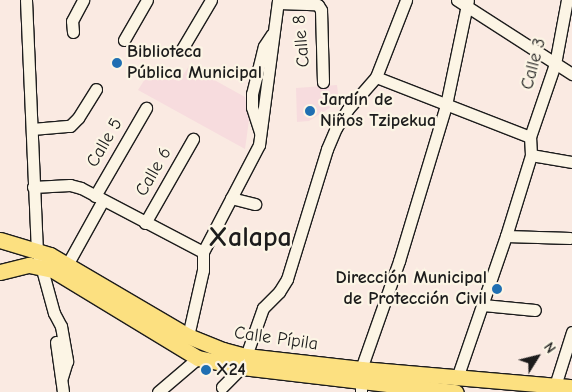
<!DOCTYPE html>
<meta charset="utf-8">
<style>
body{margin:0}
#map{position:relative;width:572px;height:392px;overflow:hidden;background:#faeae2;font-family:"Comic Neue",sans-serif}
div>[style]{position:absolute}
.built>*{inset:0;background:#f7dcde}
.roads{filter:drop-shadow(1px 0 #1c1c1c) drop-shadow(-1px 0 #1c1c1c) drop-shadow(0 1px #1c1c1c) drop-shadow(0 -1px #1c1c1c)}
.minor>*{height:11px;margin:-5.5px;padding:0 5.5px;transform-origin:5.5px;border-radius:5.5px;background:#fcf5e5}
.major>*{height:15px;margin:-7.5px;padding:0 7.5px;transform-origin:7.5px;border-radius:7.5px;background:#fce080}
.dots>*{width:14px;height:14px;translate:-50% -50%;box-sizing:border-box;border:2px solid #fcf5e5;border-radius:50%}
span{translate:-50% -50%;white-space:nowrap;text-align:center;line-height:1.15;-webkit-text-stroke:4.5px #fcf5e5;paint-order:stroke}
.street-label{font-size:18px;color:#1c1c1c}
.poi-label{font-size:18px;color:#1c1c1c;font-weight:700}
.left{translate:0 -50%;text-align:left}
.right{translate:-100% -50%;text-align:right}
.town-label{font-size:28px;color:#1c1c1c;font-weight:700}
.north{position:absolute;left:512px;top:332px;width:50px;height:50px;-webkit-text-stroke:4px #fcf5e5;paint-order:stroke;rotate:54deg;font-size:14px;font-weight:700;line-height:20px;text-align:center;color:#1c1c1c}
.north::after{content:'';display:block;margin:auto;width:18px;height:22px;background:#1c1c1c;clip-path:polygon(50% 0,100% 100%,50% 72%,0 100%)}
</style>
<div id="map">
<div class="built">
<i style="clip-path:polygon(189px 66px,245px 97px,249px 120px,245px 149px,138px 90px,152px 68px,179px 81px)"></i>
<i style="clip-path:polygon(337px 85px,339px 102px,309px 121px,297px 122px,296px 88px)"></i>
</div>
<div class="roads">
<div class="minor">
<i style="left:26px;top:0;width:251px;rotate:87.5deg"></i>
<i style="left:37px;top:251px;width:64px;rotate:74.7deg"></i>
<i style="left:54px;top:313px;width:15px;rotate:62deg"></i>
<i style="left:61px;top:326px;width:36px;rotate:80deg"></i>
<i style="left:67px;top:361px;width:17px;rotate:107deg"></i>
<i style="left:457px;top:0;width:137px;rotate:32.8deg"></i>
<i style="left:278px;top:3px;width:36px;rotate:2deg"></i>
<i style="left:314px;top:4px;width:4px;rotate:14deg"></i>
<i style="left:318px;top:5px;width:6px;rotate:59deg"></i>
<i style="left:321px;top:10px;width:72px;rotate:88.4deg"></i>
<i style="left:73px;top:32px;width:11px;rotate:-95deg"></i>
<i style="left:72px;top:21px;width:24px;rotate:-62deg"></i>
<i style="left:124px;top:40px;width:46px;rotate:-60.1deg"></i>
<i style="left:182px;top:49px;width:57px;rotate:-59.4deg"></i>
<i style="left:376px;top:77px;width:165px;rotate:21.3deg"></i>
<i style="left:32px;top:129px;width:38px;rotate:-5deg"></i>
<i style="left:70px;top:126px;width:11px;rotate:-45deg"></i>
<i style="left:78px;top:118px;width:34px;rotate:-58deg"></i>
<i style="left:260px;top:132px;width:26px;rotate:-108deg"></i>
<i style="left:252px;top:107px;width:13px;rotate:-90deg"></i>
<i style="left:252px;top:94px;width:49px;rotate:-76deg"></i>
<i style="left:264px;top:46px;width:14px;rotate:-56deg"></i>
<i style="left:531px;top:155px;width:42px;rotate:9.7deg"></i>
<i style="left:33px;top:187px;width:37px;rotate:-3deg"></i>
<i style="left:70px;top:185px;width:11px;rotate:15deg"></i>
<i style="left:81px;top:188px;width:138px;rotate:27.7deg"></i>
<i style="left:95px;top:196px;width:102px;rotate:-59.9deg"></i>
<i style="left:231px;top:198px;width:25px;rotate:14deg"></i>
<i style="left:145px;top:223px;width:97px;rotate:-60.3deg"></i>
<i style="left:506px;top:236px;width:64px;rotate:1.8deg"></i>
<i style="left:67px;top:265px;width:74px;rotate:-61deg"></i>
<i style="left:483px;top:305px;width:52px;rotate:5.5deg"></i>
<i style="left:188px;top:336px;width:68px;rotate:-77.2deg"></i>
<i style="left:203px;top:270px;width:18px;rotate:-90deg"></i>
<i style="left:203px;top:252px;width:121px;rotate:-62.4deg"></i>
<i style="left:259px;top:145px;width:146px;rotate:-82.5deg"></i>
<i style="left:56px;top:342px;width:50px;rotate:82deg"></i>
<i style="left:246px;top:356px;width:51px;rotate:-70.5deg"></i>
<i style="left:263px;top:308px;width:23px;rotate:-45deg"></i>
<i style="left:279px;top:292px;width:15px;rotate:-58deg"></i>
<i style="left:287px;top:279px;width:136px;rotate:-72.9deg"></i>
<i style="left:327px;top:149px;width:23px;rotate:-67deg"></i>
<i style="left:336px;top:128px;width:22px;rotate:-58deg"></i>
<i style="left:348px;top:109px;width:43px;rotate:-48.8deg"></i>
<i style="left:376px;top:77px;width:83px;rotate:-68.7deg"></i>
<i style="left:457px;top:378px;width:150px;rotate:-71deg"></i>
<i style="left:506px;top:236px;width:85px;rotate:-72.8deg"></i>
<i style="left:531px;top:155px;width:18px;rotate:-93deg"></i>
<i style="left:530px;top:137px;width:77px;rotate:-71.1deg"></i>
<i style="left:555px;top:64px;width:65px;rotate:-79.4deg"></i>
<i style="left:222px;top:387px;width:28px;rotate:-45deg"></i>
<i style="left:158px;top:392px;width:52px;rotate:-40.4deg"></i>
<i style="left:361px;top:392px;width:23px;rotate:-90deg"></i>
<i style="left:361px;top:369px;width:114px;rotate:-70.6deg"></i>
<i style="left:399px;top:261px;width:163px;rotate:-73.2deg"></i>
<i style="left:446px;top:105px;width:107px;rotate:-78.2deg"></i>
<i style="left:553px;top:392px;width:63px;rotate:-72.4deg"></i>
</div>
<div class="major">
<i style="left:0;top:240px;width:52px;rotate:16.7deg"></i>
<i style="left:50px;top:255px;width:160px;rotate:30.4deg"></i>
<i style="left:188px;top:336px;width:38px;rotate:22deg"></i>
<i style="left:223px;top:350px;width:24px;rotate:15deg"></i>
<i style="left:246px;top:356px;width:116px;rotate:6.4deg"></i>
<i style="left:361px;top:369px;width:212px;rotate:4.9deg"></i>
<i style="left:0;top:272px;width:30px;rotate:-14deg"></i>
<i style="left:29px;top:265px;width:25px;rotate:12deg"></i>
<i style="left:53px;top:270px;width:170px;rotate:31.3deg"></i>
<i style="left:198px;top:358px;width:45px;rotate:11.6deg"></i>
<i style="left:242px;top:367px;width:215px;rotate:6.7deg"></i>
</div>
</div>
<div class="dots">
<i style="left:117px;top:63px;background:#1f6fb2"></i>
<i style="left:310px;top:111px;background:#1f6fb2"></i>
<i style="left:497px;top:289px;background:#1f6fb2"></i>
<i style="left:206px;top:370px;background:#1f6fb2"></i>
</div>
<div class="street-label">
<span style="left:302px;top:41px;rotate:-95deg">Calle 8</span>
<span style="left:534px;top:64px;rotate:-75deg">Calle 3</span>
<span style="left:105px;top:143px;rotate:-60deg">Calle 5</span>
<span style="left:154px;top:172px;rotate:-60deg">Calle 6</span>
<span style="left:276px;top:339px;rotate:8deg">Calle Pípila</span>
</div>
<div class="poi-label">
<span class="left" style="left:127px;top:63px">Biblioteca<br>Pública Municipal</span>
<span class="left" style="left:320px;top:111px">Jardín de<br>Niños Tzipekua</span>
<span class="right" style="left:487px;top:289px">Dirección Municipal<br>de Protección Civil</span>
<span class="left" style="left:216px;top:370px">X24</span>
</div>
<div class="town-label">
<span style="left:250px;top:237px">Xalapa</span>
</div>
<div class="north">N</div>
</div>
